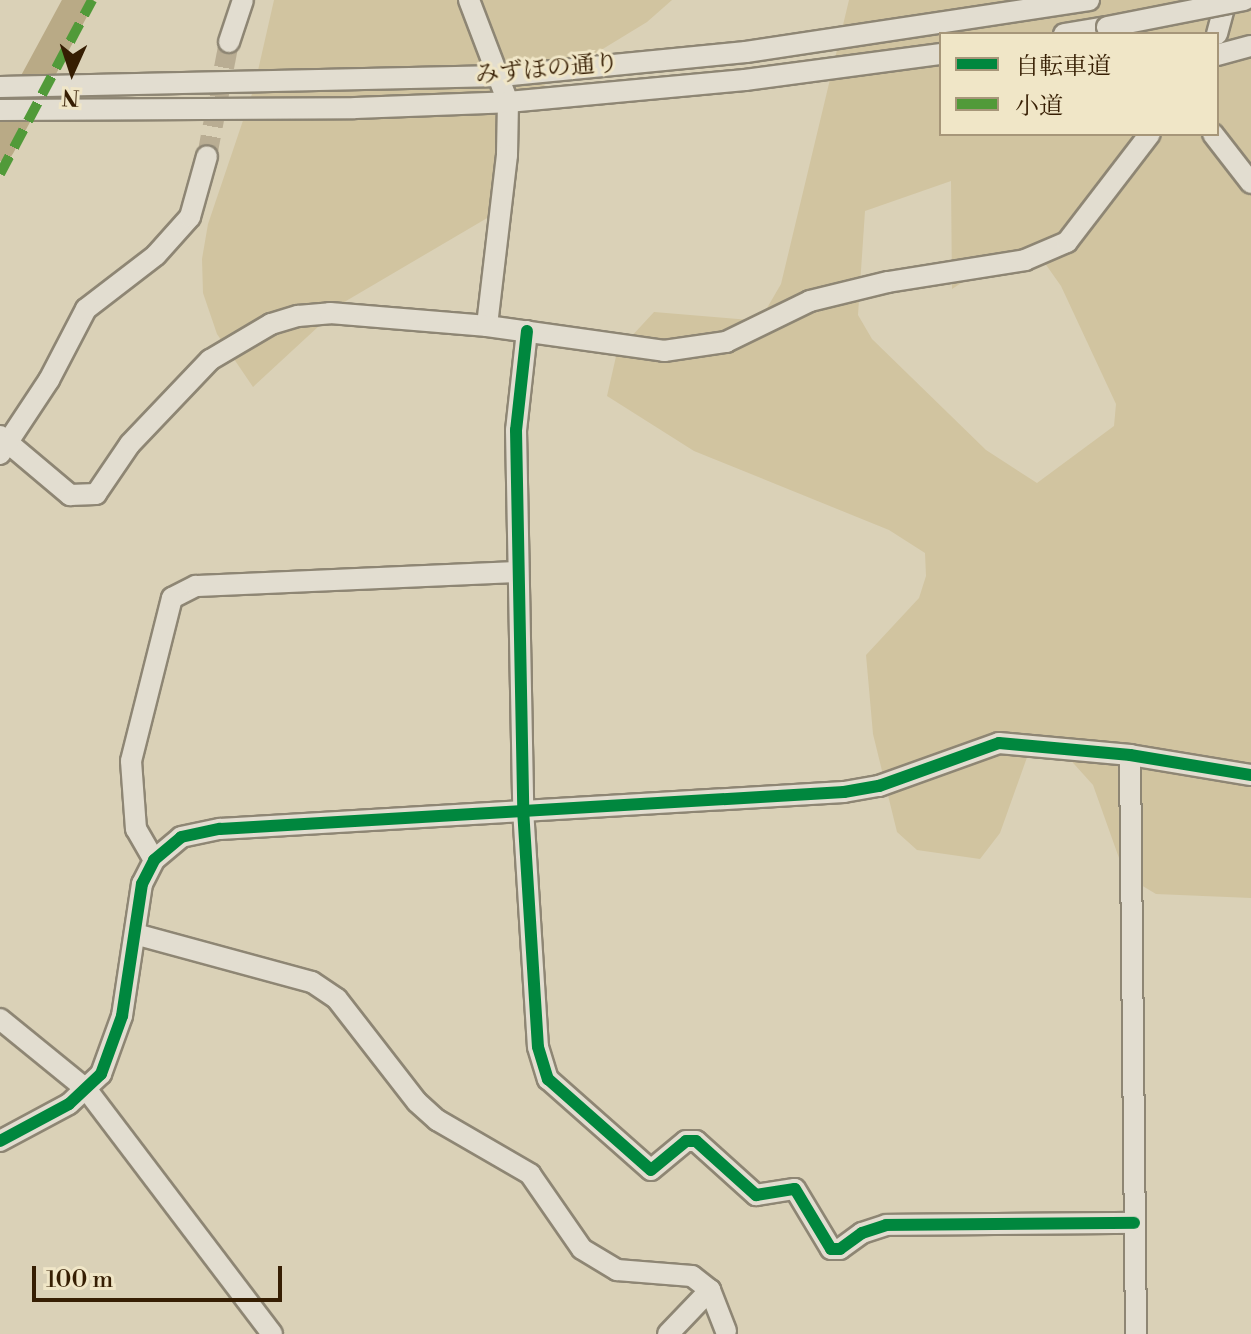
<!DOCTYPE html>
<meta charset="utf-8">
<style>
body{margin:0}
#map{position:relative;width:1251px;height:1334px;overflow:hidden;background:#dad1b7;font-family:"Libre Bodoni","Noto Serif JP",serif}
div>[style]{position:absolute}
.green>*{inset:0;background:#d1c4a0}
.river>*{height:30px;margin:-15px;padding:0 15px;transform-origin:15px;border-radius:15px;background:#b9aa86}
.minor-tunnel>*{height:20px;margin-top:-10px;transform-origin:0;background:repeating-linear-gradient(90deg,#b9ad93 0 20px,transparent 0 30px)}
.roads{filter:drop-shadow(2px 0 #8e8674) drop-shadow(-2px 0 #8e8674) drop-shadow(0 2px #8e8674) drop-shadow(0 -2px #8e8674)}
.minor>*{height:20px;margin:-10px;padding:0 10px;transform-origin:10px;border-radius:10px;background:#e2ddd0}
.bridges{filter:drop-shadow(2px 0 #8e8674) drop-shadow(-2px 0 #8e8674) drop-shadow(0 2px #8e8674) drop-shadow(0 -2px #8e8674)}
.minor-bridge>*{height:20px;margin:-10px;padding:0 10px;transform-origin:10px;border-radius:10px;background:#e2ddd0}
.quiet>*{height:10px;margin-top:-5px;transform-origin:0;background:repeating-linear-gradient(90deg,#519a39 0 20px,transparent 0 30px)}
.cycleway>*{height:12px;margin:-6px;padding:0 6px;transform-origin:6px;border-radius:6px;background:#00873e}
span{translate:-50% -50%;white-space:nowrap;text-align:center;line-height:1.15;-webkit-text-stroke:6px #f0e6c7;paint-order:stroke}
.street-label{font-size:24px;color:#361e03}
.legend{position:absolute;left:939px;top:32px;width:280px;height:104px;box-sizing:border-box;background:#f0e6c7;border:2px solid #a69679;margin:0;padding:10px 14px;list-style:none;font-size:24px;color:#361e03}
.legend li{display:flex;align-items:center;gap:16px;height:40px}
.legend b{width:40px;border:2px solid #a69679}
.north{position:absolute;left:32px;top:32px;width:80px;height:80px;-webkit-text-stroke:6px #f0e6c7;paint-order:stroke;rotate:183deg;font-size:22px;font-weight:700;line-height:32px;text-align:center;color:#361e03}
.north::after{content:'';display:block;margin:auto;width:28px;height:36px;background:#361e03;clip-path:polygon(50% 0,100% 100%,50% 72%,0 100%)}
.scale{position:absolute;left:32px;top:1266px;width:250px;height:36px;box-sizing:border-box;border:4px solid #361e03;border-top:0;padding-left:10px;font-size:24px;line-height:28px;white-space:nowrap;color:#361e03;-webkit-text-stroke:6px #f0e6c7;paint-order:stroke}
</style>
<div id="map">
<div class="green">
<i style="clip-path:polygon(274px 0,672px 0,647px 22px,547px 83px,521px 107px,508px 199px,494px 214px,346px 301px,253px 387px,217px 334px,203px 293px,202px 259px,208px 224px,254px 88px)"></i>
<i style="clip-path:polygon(evenodd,849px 0,1251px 0,1251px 898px,1156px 894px,1141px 885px,1119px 858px,1093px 785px,1056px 744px,1035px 735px,1000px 833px,980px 859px,917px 850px,897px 832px,873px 734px,866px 655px,919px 598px,926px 576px,925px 553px,889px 530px,694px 451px,607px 396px,617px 352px,654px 312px,750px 320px,767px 308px,781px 284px,849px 0,941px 34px,1217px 34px,1217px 134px,941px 134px,941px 34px,849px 0,951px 181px,952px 289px,1012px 250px,1037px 252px,1061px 286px,1116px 404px,1114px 426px,1037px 483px,986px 450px,872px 339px,858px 315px,865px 211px,951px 181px)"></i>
</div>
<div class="river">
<i style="left:0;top:146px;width:166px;rotate:-61.6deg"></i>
</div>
<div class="minor-tunnel">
<i style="left:207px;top:156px;width:116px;rotate:-79.1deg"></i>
</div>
<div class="roads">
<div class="minor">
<i style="left:469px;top:0;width:109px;rotate:69.1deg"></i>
<i style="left:508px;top:102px;width:53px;rotate:91.1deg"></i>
<i style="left:507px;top:155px;width:172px;rotate:96.7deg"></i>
<i style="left:1064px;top:34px;width:44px;rotate:-9.2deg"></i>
<i style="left:1217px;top:34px;width:35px;rotate:-75deg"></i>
<i style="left:229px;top:42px;width:44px;rotate:-71.6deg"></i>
<i style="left:1217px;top:55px;width:35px;rotate:-15deg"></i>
<i style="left:0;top:87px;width:501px;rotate:-1.26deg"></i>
<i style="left:501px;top:76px;width:246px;rotate:-5.6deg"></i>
<i style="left:746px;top:52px;width:347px;rotate:-8.6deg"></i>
<i style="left:0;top:110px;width:355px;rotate:-0.3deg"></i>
<i style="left:355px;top:108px;width:153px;rotate:-2.2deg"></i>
<i style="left:508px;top:102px;width:238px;rotate:-5.3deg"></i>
<i style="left:745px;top:80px;width:198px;rotate:-7.6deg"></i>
<i style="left:1213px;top:134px;width:62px;rotate:52.2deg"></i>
<i style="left:527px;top:331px;width:100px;rotate:96.3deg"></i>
<i style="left:516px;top:430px;width:379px;rotate:88.9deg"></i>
<i style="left:523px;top:809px;width:238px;rotate:86.4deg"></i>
<i style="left:538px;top:1047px;width:34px;rotate:73deg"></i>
<i style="left:548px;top:1079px;width:137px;rotate:41.5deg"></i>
<i style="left:651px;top:1170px;width:45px;rotate:-39.6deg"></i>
<i style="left:686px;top:1141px;width:10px"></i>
<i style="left:696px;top:1141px;width:81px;rotate:42deg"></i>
<i style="left:756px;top:1195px;width:39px;rotate:-9deg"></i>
<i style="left:795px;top:1189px;width:70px;rotate:59deg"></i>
<i style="left:831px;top:1249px;width:9px"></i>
<i style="left:840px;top:1249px;width:27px;rotate:-36deg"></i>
<i style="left:862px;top:1233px;width:25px;rotate:-18deg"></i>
<i style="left:886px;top:1225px;width:248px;rotate:-0.5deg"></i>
<i style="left:0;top:436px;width:92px;rotate:40.1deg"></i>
<i style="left:70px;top:495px;width:26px;rotate:-2deg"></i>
<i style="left:96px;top:494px;width:60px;rotate:-55.8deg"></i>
<i style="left:130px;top:444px;width:116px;rotate:-46.4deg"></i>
<i style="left:210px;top:360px;width:71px;rotate:-30.5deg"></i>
<i style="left:271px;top:324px;width:28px;rotate:-17deg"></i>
<i style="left:298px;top:316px;width:32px;rotate:-5deg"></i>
<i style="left:330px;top:313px;width:158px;rotate:4.7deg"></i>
<i style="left:487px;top:326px;width:179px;rotate:8deg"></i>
<i style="left:664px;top:351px;width:63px;rotate:-8.3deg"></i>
<i style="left:726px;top:342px;width:93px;rotate:-26deg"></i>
<i style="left:810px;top:301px;width:80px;rotate:-13.7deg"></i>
<i style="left:888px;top:282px;width:139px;rotate:-9.1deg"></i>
<i style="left:1025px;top:260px;width:46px;rotate:-23.2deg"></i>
<i style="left:1067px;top:242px;width:136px;rotate:-52.5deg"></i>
<i style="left:0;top:454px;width:89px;rotate:-56.5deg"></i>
<i style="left:49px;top:380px;width:80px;rotate:-62.5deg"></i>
<i style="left:86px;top:309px;width:88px;rotate:-37.6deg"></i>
<i style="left:156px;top:255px;width:51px;rotate:-48.2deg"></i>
<i style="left:190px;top:217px;width:63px;rotate:-74.4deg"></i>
<i style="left:1130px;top:755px;width:579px;rotate:89.41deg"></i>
<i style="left:154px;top:860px;width:36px;rotate:-120deg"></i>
<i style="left:136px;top:829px;width:68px;rotate:-94.2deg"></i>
<i style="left:131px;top:761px;width:168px;rotate:-75.9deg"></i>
<i style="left:172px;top:598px;width:27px;rotate:-27deg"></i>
<i style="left:196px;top:586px;width:322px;rotate:-2.5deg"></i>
<i style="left:135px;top:934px;width:183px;rotate:15.2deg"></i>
<i style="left:312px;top:982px;width:30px;rotate:34deg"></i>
<i style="left:337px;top:999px;width:130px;rotate:52.2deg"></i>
<i style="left:417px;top:1102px;width:27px;rotate:42deg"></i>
<i style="left:437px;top:1120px;width:108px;rotate:30.1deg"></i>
<i style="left:530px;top:1174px;width:91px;rotate:55.3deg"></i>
<i style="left:582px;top:1249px;width:41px;rotate:31deg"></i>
<i style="left:617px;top:1270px;width:75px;rotate:4.6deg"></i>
<i style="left:692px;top:1276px;width:23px;rotate:38deg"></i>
<i style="left:710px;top:1290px;width:44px;rotate:68.7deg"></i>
<i style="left:0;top:1019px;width:112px;rotate:39.2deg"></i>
<i style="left:87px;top:1090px;width:306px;rotate:52.8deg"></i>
<i style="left:0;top:1141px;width:78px;rotate:-28.2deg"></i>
<i style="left:69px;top:1104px;width:44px;rotate:-43.2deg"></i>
<i style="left:101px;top:1074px;width:62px;rotate:-70.1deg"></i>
<i style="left:122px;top:1016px;width:134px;rotate:-81.4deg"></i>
<i style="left:142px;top:884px;width:27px;rotate:-63deg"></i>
<i style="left:154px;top:860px;width:35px;rotate:-40deg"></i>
<i style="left:181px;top:837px;width:40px;rotate:-12deg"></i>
<i style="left:220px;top:829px;width:625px;rotate:-3.39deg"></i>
<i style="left:844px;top:792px;width:36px;rotate:-10deg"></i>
<i style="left:879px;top:786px;width:127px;rotate:-19.7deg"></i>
<i style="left:999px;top:743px;width:132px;rotate:5.2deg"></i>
<i style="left:1130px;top:755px;width:123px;rotate:9.4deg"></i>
<i style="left:668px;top:1334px;width:61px;rotate:-46.3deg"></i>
</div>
</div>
<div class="bridges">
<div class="minor-bridge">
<i style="left:1107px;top:27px;width:140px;rotate:-11.1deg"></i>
</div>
</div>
<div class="quiet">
<i style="left:0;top:174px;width:197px;rotate:-62.1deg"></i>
</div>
<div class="cycleway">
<i style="left:527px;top:331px;width:100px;rotate:96.3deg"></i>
<i style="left:516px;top:430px;width:379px;rotate:88.9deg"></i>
<i style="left:523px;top:809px;width:238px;rotate:86.4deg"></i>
<i style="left:538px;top:1047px;width:34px;rotate:73deg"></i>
<i style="left:548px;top:1079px;width:137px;rotate:41.5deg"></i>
<i style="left:651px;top:1170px;width:45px;rotate:-39.6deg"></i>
<i style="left:686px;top:1141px;width:10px"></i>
<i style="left:696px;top:1141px;width:81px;rotate:42deg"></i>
<i style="left:756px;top:1195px;width:39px;rotate:-9deg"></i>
<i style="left:795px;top:1189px;width:70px;rotate:59deg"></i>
<i style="left:831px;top:1249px;width:9px"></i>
<i style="left:840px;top:1249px;width:27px;rotate:-36deg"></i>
<i style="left:862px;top:1233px;width:25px;rotate:-18deg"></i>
<i style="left:886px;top:1225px;width:248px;rotate:-0.5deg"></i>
<i style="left:0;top:1141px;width:78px;rotate:-28.2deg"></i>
<i style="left:69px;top:1104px;width:44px;rotate:-43.2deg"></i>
<i style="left:101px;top:1074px;width:62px;rotate:-70.1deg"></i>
<i style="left:122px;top:1016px;width:134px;rotate:-81.4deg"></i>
<i style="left:142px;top:884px;width:27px;rotate:-63deg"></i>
<i style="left:154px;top:860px;width:35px;rotate:-40deg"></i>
<i style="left:181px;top:837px;width:40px;rotate:-12deg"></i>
<i style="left:220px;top:829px;width:625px;rotate:-3.39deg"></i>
<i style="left:844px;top:792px;width:36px;rotate:-10deg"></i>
<i style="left:879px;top:786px;width:127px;rotate:-19.7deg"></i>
<i style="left:999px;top:743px;width:132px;rotate:5.2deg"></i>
<i style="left:1130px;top:755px;width:123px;rotate:9.4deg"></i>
</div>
<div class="street-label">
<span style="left:547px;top:70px;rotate:-5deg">みずほの通り</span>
</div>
<ul class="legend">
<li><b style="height:10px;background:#00873e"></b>自転車道</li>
<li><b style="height:10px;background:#519a39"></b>小道</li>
</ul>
<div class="north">N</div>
<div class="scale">100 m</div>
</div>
